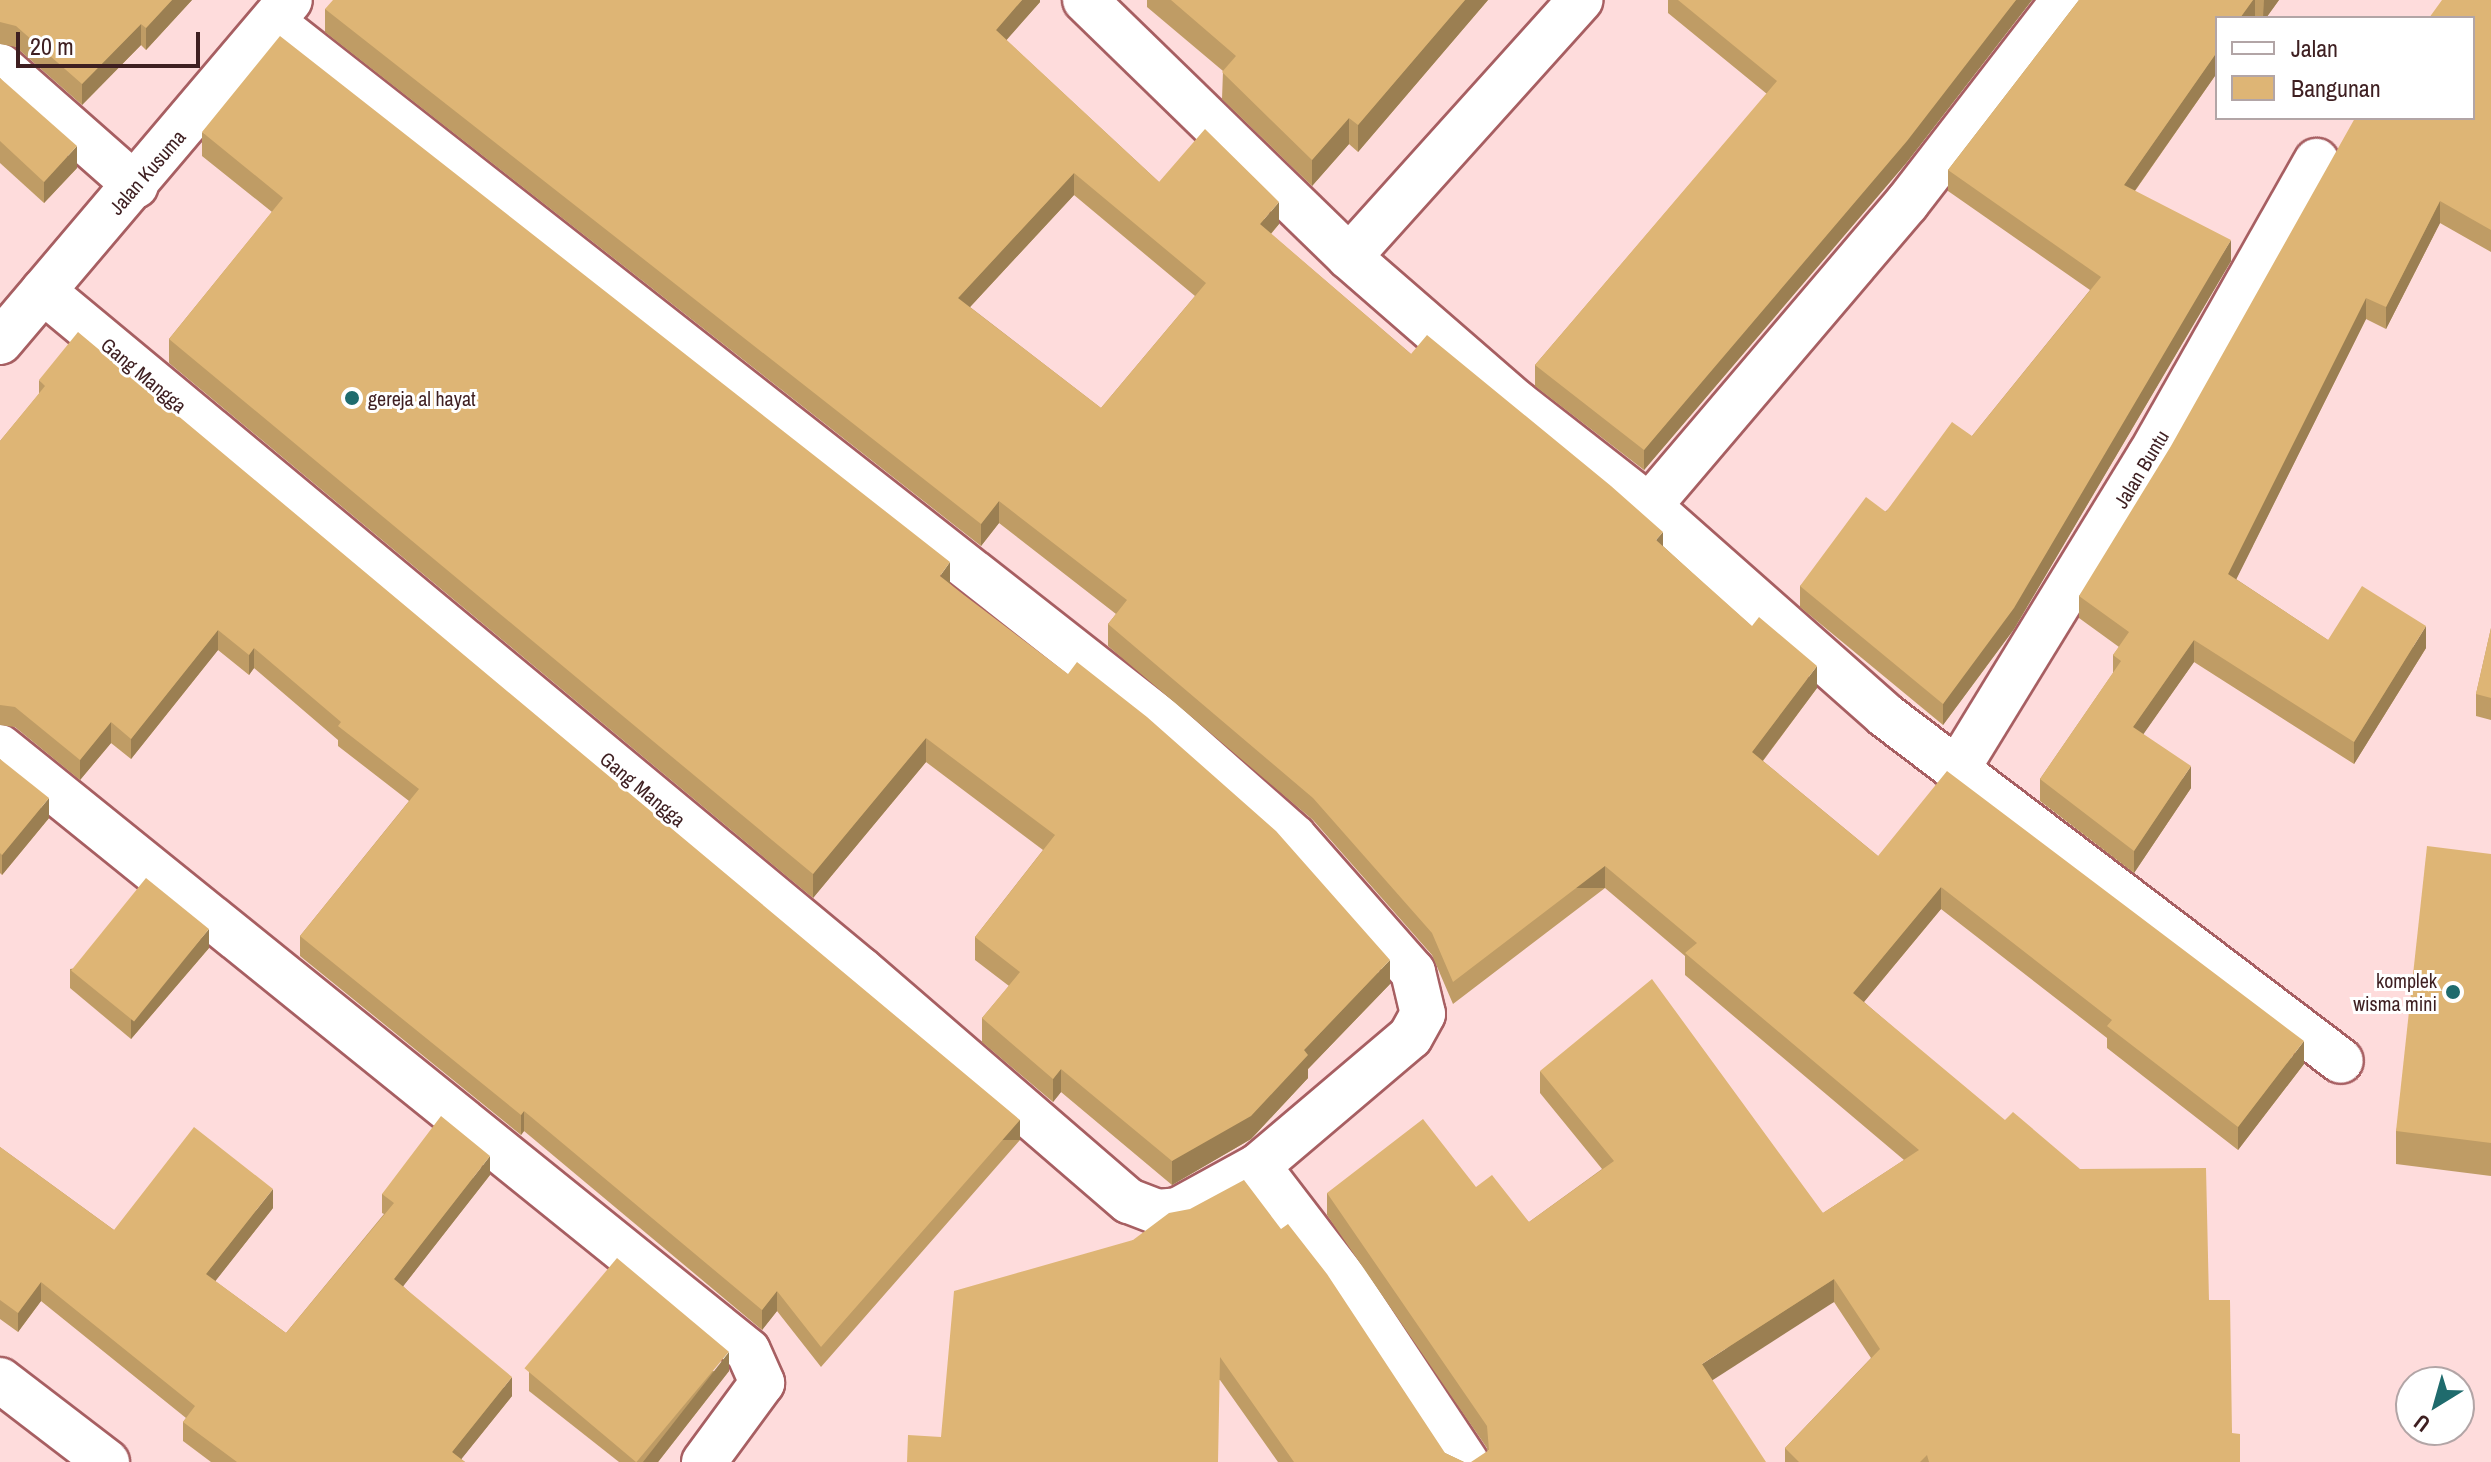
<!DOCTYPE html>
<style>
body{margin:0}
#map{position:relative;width:2491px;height:1462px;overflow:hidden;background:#fedcdc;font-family:"Archivo Narrow",sans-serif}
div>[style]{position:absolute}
.roads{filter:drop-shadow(2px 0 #a75f62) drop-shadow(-2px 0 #a75f62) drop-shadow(0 2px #a75f62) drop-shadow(0 -2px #a75f62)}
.minor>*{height:44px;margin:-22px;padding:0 22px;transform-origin:22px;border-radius:22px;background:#fff}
.tertiary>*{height:44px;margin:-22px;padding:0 22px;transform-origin:22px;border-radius:22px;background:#fff}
.wall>*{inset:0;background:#bf9c65}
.shaded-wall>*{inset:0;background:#9b7f52;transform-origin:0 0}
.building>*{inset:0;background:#deb575;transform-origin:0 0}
.dots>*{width:22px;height:22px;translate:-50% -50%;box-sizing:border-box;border:4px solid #fff;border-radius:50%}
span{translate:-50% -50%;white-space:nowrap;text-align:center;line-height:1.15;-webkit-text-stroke:6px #fff;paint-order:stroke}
.street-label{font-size:20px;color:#3e1f21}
.poi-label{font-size:20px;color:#3e1f21}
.left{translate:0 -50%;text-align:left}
.right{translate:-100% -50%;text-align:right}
.legend{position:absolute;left:2215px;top:16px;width:260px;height:104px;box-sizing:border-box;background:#fff;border:2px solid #b2a5a6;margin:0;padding:10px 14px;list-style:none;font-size:24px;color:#3e1f21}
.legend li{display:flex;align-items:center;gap:16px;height:40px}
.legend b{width:40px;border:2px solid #b2a5a6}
.north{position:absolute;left:2395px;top:1366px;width:80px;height:80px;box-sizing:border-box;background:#fff;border:2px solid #b2a5a6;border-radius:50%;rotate:217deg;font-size:22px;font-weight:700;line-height:32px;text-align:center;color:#3e1f21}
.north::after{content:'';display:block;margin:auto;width:28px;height:36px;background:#1f6b6d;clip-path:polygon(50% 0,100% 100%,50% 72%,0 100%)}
.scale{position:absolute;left:16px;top:32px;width:184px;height:36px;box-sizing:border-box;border:4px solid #3e1f21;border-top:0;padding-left:10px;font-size:24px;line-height:28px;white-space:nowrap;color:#3e1f21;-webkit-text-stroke:6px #fff;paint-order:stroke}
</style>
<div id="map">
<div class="roads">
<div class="minor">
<i style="left:1085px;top:0;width:368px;rotate:44.2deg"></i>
<i style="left:1349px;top:257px;width:223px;rotate:41deg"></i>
<i style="left:1517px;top:403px;width:167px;rotate:38deg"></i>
<i style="left:1649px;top:506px;width:315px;rotate:41.5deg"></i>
<i style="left:1885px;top:715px;width:572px;rotate:37.19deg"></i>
<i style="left:274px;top:23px;width:1130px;rotate:38.14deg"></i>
<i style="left:1163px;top:721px;width:175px;rotate:41.5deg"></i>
<i style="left:1294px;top:837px;width:180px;rotate:48.6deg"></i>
<i style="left:1413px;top:972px;width:43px;rotate:76.6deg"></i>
<i style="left:1423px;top:1014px;width:26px;rotate:119deg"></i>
<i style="left:1410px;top:1037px;width:199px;rotate:139.7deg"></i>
<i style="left:1258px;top:1166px;width:146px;rotate:52.5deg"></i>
<i style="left:1347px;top:1282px;width:216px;rotate:56.5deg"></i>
<i style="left:0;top:66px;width:181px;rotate:41.4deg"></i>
<i style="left:1349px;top:257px;width:346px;rotate:-48deg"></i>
<i style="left:43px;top:291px;width:1063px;rotate:39.7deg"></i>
<i style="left:861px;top:970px;width:354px;rotate:40.8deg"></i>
<i style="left:1129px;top:1201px;width:30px;rotate:21deg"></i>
<i style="left:1157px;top:1212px;width:21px;rotate:-5deg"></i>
<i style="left:1178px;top:1210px;width:91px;rotate:-28.8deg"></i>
<i style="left:1649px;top:506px;width:398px;rotate:-49.6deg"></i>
<i style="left:1907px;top:203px;width:257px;rotate:-52.3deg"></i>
<i style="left:0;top:747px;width:961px;rotate:38.92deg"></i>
<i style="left:748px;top:1351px;width:35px;rotate:66deg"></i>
<i style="left:762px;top:1383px;width:98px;rotate:126.3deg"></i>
<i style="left:1956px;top:771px;width:371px;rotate:-58.5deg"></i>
<i style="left:2150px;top:455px;width:338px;rotate:-60.5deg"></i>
<i style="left:0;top:1380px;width:135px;rotate:37.5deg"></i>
</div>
<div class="tertiary">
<i style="left:0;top:342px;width:448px;rotate:-49.7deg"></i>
</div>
</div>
<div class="wall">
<i style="clip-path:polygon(0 0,192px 0,146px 50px,141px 45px,82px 105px,16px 47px,0 44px)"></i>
<i style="clip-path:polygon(evenodd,1040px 0,1040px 2px,1006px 40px,1159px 182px,1279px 224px,1271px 234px,1411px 354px,1663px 546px,1817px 688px,1763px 761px,1878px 856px,2304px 1064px,2238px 1150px,2107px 1048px,2107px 1038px,1941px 909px,1864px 1002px,2209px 1300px,2232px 1433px,2240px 1462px,1785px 1462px,1785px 1448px,1871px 1358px,1834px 1302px,1487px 1451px,1487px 1448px,1327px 1215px,1327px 1193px,1476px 1187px,1529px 1222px,1602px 1169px,1540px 1093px,1540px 1071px,1823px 1213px,1904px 1160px,1685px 975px,1685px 956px,1605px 888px,1453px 1004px,1432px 955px,1313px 820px,1108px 646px,1108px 624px,1116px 614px,999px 523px,981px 546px,325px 32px,325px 9px,1040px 0,1074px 195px,1195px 296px,1101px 408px,970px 307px,1074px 195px)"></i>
<i style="clip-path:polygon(1147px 0,1488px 0,1358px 152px,1349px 144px,1312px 186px,1222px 99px,1223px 71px,1147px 7px)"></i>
<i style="clip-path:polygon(1668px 0,2032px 0,1907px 162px,1644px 470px,1535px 386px,1535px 365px,1767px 94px,1668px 13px)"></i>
<i style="clip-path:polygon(2079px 0,2279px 0,2266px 18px,2217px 18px,2217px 73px,2135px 191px,2231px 261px,2014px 629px,1943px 725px,1800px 607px,1800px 586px,1972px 436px,2090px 290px,1948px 191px,1948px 170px)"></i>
<i style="clip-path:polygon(2491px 0,2491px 252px,2440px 223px,2386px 329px,2366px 319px,2236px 579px,2328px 640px,2426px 648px,2354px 764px,2194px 662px,2143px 734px,2191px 788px,2134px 873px,2040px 801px,2040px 779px,2113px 673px,2113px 655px,2119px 647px,2079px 618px,2079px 596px,2473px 118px)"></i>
<i style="clip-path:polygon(0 78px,77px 168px,44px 203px,0 163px)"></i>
<i style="clip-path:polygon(202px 132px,950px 584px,1390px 984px,1308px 1069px,1308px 1078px,1251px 1139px,1172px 1185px,1061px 1092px,1053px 1102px,982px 1042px,982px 1018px,1009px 986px,975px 960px,975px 937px,1043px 850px,926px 762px,813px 898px,169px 363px,169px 339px,272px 212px,202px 156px)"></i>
<i style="clip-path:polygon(39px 380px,1020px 1140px,821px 1367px,777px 1311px,762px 1330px,524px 1131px,521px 1135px,300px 956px,300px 936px,409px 801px,338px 746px,338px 740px,254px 668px,249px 675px,218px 650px,131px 759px,111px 743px,80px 780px,15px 727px,0 725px,0 441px,39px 394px)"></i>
<i style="clip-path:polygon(2491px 628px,2491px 720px,2476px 716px,2476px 694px)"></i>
<i style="clip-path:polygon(0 759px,49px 818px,2px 875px,0 873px)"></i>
<i style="clip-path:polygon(2491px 854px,2491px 1176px,2396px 1164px,2396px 1131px)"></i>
<i style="clip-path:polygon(209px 948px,131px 1039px,70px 988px,70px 969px)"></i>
<i style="clip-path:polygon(0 1147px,114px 1230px,273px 1208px,215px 1281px,286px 1333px,384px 1214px,382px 1213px,382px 1194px,490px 1175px,403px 1286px,512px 1396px,461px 1459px,465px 1462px,211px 1462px,183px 1441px,183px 1422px,186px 1418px,41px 1301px,18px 1332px,0 1319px)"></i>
<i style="clip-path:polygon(1133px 1240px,1445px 1453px,1464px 1462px,1278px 1462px,1220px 1380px,941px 1437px)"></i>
<i style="clip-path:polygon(729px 1371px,658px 1462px,619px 1462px,529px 1391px,529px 1372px)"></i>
</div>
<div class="shaded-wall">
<i style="clip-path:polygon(172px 0,192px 0,146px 50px,146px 28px)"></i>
<i style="clip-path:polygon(1022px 0,1040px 0,1040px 2px,996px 52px,996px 30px)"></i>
<i style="clip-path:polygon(1465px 0,1488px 0,1358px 152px,1358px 125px)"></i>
<i style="clip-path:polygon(2016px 0,2032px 0,1907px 162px,1644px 470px,1644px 450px)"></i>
<i style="clip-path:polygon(2253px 0,2255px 0,2255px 18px,2240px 18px)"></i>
<i style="clip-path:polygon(2264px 0,2279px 0,2266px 18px,2263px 18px)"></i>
<i style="clip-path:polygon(141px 24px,141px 45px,82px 105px,82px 84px)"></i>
<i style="clip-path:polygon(2217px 52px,2217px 73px,2124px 206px,2124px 185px)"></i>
<i style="clip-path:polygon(1349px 118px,1349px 144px,1312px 186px,1312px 160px)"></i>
<i style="clip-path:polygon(77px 146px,77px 168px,44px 203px,44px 182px)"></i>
<i style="clip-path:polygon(1074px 173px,1074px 195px,958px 320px,958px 298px)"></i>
<i style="clip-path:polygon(2440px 201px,2440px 223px,2386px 329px,2386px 307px)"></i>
<i style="clip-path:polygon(1279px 202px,1279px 224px,1260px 246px,1260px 224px)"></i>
<i style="clip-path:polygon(2231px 240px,2231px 261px,2014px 629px,1943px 725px,1943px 704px)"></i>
<i style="clip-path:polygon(2366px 298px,2366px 319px,2228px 596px,2228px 574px)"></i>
<i style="clip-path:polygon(999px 501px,999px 523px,981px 546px,981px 524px)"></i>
<i style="clip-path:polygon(1663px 532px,1663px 555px,1656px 540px)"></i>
<i style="clip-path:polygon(950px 562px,950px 586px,940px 576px)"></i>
<i style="clip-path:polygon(2426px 626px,2426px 648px,2354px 764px,2354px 742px)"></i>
<i style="clip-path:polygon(218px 630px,218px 650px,131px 759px,131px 739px)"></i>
<i style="clip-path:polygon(2194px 640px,2194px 662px,2133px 749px,2133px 727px)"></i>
<i style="clip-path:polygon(254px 648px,254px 668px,249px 675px,249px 655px)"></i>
<i style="clip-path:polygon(1817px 666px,1817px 688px,1752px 775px,1752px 752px)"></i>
<i style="clip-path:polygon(111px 722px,111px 743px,80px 780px,80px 760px)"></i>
<i style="clip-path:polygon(926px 738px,926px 762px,813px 898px,813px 874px)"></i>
<i style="clip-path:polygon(2191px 766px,2191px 788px,2134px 873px,2134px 851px)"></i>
<i style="clip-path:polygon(49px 798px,49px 818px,2px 875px,2px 855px)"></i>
<i style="left:1605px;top:866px;width:22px;height:191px;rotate:90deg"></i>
<i style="clip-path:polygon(1941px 887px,1941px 909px,1853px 1015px,1853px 993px)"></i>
<i style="clip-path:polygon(209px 929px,209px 948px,131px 1039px,131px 1020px)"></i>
<i style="clip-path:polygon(1390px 960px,1390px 984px,1308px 1069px,1308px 1078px,1251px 1139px,1172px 1185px,1172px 1161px,1304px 1050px)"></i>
<i style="clip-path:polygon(2304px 1041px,2304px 1064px,2238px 1150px,2238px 1127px)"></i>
<i style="clip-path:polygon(1061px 1069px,1061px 1092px,1053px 1102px,1053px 1079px)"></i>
<i style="clip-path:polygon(524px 1111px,524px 1131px,521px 1135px,521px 1115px)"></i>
<i style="left:1020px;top:1120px;width:20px;height:302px;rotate:90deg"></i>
<i style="clip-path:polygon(490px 1156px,490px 1175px,394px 1298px,394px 1279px)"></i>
<i style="clip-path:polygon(273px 1189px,273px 1208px,206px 1293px,206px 1274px)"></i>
<i style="clip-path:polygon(1834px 1279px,1834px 1302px,1702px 1387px,1702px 1364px)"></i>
<i style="clip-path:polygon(41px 1282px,41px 1301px,18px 1332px,18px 1313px)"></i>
<i style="clip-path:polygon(777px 1291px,777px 1311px,762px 1330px,762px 1310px)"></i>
<i style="clip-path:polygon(729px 1352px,729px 1371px,658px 1462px,643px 1462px)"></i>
<i style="clip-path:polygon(512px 1377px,512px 1396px,459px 1462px,452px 1452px)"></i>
</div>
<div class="building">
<i style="clip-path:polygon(0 0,172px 0,146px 28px,141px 24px,82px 84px,16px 26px,0 22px)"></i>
<i style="clip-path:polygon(evenodd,333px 0,1022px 0,996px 30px,1159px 182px,1205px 129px,1279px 202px,1260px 224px,1411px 354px,1427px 335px,1611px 486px,1663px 532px,1656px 540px,1752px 626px,1759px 617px,1817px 666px,1752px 752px,1878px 856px,1947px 771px,2304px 1041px,2238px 1127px,2107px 1026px,2112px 1020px,1941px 887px,1853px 993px,2005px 1120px,2013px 1112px,2080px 1169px,2206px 1168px,2209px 1300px,2230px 1300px,2232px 1433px,2240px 1434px,2240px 1462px,1929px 1462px,1927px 1455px,1920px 1462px,1799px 1462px,1785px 1448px,1880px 1349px,1834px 1279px,1702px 1364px,1766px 1462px,1471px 1462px,1489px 1450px,1487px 1426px,1327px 1193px,1423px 1119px,1476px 1187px,1492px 1175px,1529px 1222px,1614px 1161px,1540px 1071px,1652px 979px,1823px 1213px,1919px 1150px,1685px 953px,1697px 943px,1605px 866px,1453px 982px,1432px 933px,1313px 798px,1108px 624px,1127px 600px,999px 501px,981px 524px,325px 9px,333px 0,1074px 173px,1206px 283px,1101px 408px,958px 298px,1074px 173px)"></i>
<i style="clip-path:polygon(1171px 0,1465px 0,1358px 125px,1349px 118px,1312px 160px,1222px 72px,1236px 56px)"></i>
<i style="clip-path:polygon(1678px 0,2016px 0,1907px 141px,1644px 450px,1535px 365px,1777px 81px)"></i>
<i style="clip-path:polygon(2079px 0,2253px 0,2240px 18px,2217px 18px,2217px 52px,2124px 185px,2231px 240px,2014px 608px,1943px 704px,1800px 586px,1866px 497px,1886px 512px,1952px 422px,1972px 436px,2101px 277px,1948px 170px)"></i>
<i style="clip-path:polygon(2442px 0,2491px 0,2491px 230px,2440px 201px,2386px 307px,2366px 298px,2228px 574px,2328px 640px,2362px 586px,2426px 626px,2354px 742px,2194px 640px,2133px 727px,2191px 766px,2134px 851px,2040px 779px,2121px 661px,2113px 655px,2129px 632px,2079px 596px,2171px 446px,2355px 118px,2473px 118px,2473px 18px,2429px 18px)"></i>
<i style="clip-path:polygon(280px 36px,950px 562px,940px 576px,964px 595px,1068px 674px,1077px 662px,1147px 717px,1276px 831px,1390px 960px,1304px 1050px,1308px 1055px,1251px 1116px,1172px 1161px,1061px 1069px,1053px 1079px,982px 1018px,1020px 972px,975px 937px,1055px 835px,926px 738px,813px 874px,169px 339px,283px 198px,202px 132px)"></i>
<i style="clip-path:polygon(0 78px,77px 146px,44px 182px,0 141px)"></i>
<i style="clip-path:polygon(78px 332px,1020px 1120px,821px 1347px,777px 1291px,762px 1310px,524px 1111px,521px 1115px,300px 936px,419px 789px,338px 726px,341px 722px,254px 648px,249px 655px,218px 630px,131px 739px,111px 722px,80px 760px,15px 707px,0 705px,0 441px,45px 386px,39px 380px)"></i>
<i style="clip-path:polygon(2491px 628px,2491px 698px,2476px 694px)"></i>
<i style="clip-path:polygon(0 759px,49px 798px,2px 855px,0 853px)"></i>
<i style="clip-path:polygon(2427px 846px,2491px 854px,2491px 1143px,2396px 1131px)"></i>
<i style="left:146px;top:878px;width:81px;height:119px;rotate:39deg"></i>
<i style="clip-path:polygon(441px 1116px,490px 1156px,394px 1279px,512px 1377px,452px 1452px,465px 1462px,237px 1462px,183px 1422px,195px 1406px,41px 1282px,18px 1313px,0 1300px,0 1147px,114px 1230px,194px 1127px,273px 1189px,206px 1274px,286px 1333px,394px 1203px,382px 1194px)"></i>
<i style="clip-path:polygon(1244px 1180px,1281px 1229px,1288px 1224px,1327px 1274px,1445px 1453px,1464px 1462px,1294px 1462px,1220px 1357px,1218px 1462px,907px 1462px,908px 1435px,941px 1437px,954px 1291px,1133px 1240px,1169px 1213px,1190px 1209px)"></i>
<i style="left:617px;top:1258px;width:146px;height:144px;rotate:40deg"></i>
</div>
<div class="dots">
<i style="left:352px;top:398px;background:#1f6b6d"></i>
<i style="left:2453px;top:992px;background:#1f6b6d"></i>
</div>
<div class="street-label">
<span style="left:147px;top:172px;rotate:-49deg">Jalan Kusuma</span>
<span style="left:144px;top:375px;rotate:40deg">Gang Mangga</span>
<span style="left:2141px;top:469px;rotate:-59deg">Jalan Buntu</span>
<span style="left:643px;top:789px;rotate:40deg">Gang Mangga</span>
</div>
<div class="poi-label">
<span class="left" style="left:368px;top:398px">gereja al hayat</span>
<span class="right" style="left:2437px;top:992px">komplek<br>wisma mini</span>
</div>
<ul class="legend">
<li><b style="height:10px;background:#fff"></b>Jalan</li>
<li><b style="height:22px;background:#deb575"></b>Bangunan</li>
</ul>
<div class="north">U</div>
<div class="scale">20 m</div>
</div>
